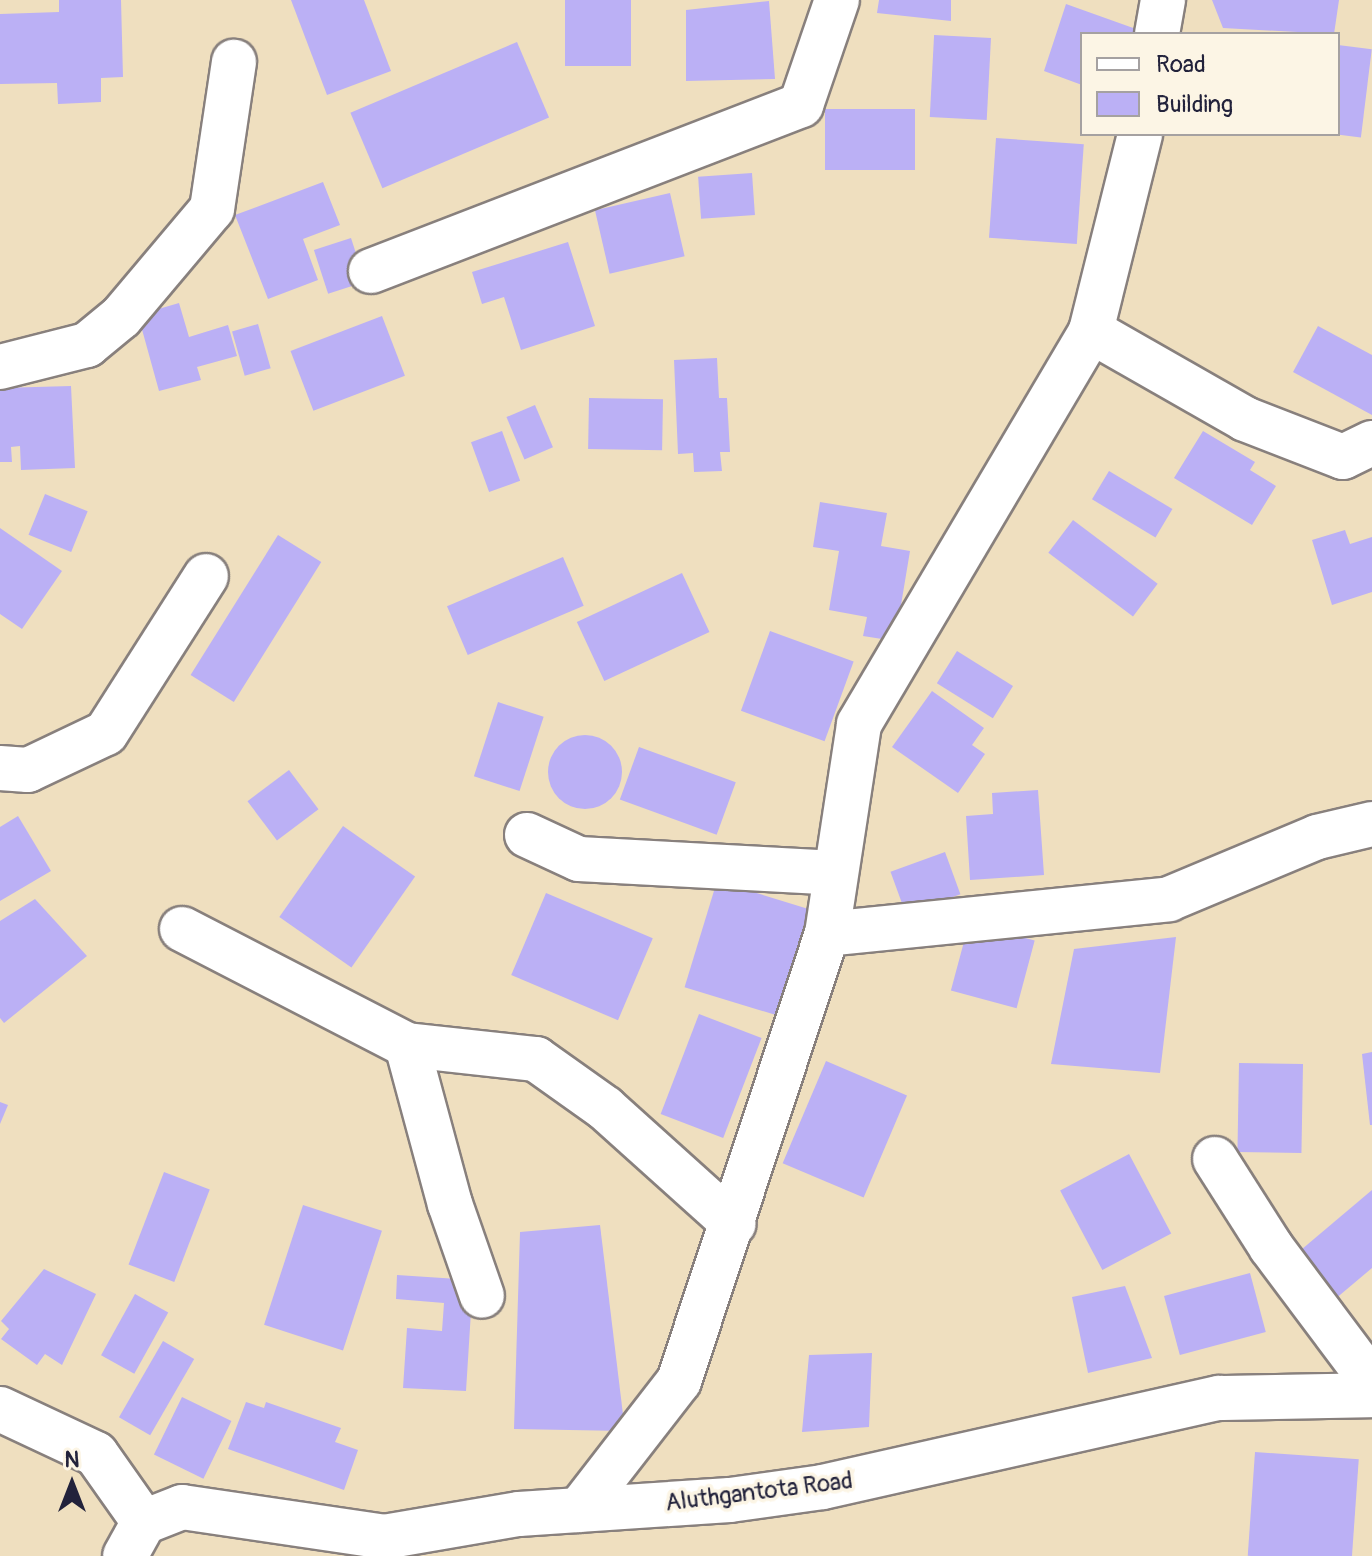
<!DOCTYPE html>
<style>
body{margin:0}
#map{position:relative;width:1372px;height:1556px;overflow:hidden;background:#efdfbf;font-family:Pangolin,sans-serif}
div>[style]{position:absolute}
.building>*{inset:0;background:#bbb0f5;transform-origin:0 0}
.round{border-radius:50%}
.roads{filter:drop-shadow(2px 0 #88807d) drop-shadow(-2px 0 #88807d) drop-shadow(0 2px #88807d) drop-shadow(0 -2px #88807d)}
.minor>*{height:44px;margin:-22px;padding:0 22px;transform-origin:22px;border-radius:22px;background:#fff}
span{translate:-50% -50%;white-space:nowrap;text-align:center;line-height:1.15;-webkit-text-stroke:7px #fcf5e5;paint-order:stroke}
.street-label{font-size:24px;color:#22223b}
.legend{position:absolute;left:1080px;top:32px;width:260px;height:104px;box-sizing:border-box;background:#fcf5e5;border:2px solid #a5a1a1;margin:0;padding:10px 14px;list-style:none;font-size:24px;color:#22223b}
.legend li{display:flex;align-items:center;gap:16px;height:40px}
.legend b{width:40px;border:2px solid #a5a1a1}
.north{position:absolute;left:32px;top:1444px;width:80px;height:80px;-webkit-text-stroke:6px #fcf5e5;paint-order:stroke;rotate:0deg;font-size:22px;font-weight:700;line-height:32px;text-align:center;color:#22223b}
.north::after{content:'';display:block;margin:auto;width:28px;height:36px;background:#22223b;clip-path:polygon(50% 0,100% 100%,50% 72%,0 100%)}
</style>
<div id="map">
<div class="building">
<i style="clip-path:polygon(59px 0,121px 0,123px 77px,101px 78px,101px 102px,58px 104px,57px 83px,0 84px,0 14px,59px 12px)"></i>
<i style="clip-path:polygon(291px 0,364px 0,391px 71px,327px 95px)"></i>
<i style="left:565px;top:0;width:66px;height:66px"></i>
<i style="clip-path:polygon(879px 0,951px 0,951px 21px,877px 13px)"></i>
<i style="clip-path:polygon(1212px 0,1339px 0,1334px 34px,1223px 28px)"></i>
<i style="clip-path:polygon(769px 1px,775px 79px,686px 81px,686px 10px)"></i>
<i style="clip-path:polygon(1066px 4px,1136px 29px,1135px 34px,1082px 34px,1082px 85px,1044px 71px)"></i>
<i style="left:991px;top:38px;width:82px;height:57px;rotate:93deg"></i>
<i style="left:517px;top:42px;width:82px;height:181px;rotate:67deg"></i>
<i style="left:1338px;top:45px;width:34px;height:89px;rotate:7deg"></i>
<i style="left:825px;top:109px;width:90px;height:61px"></i>
<i style="left:996px;top:138px;width:88px;height:100px;rotate:4deg"></i>
<i style="left:752px;top:173px;width:42px;height:54px;rotate:86deg"></i>
<i style="clip-path:polygon(323px 182px,340px 225px,303px 239px,318px 280px,268px 299px,235px 215px)"></i>
<i style="left:670px;top:193px;width:65px;height:77px;rotate:77deg"></i>
<i style="left:351px;top:238px;width:46px;height:39px;rotate:72deg"></i>
<i style="clip-path:polygon(568px 242px,595px 326px,521px 350px,504px 297px,482px 304px,472px 272px)"></i>
<i style="clip-path:polygon(179px 303px,189px 337px,228px 325px,237px 356px,197px 367px,201px 380px,159px 391px,138px 315px)"></i>
<i style="left:382px;top:316px;width:64px;height:98px;rotate:69deg"></i>
<i style="left:258px;top:324px;width:46px;height:27px;rotate:74deg"></i>
<i style="clip-path:polygon(1318px 326px,1372px 355px,1372px 415px,1293px 372px)"></i>
<i style="clip-path:polygon(717px 358px,719px 398px,727px 398px,730px 452px,720px 452px,722px 471px,694px 472px,693px 453px,678px 454px,674px 360px)"></i>
<i style="clip-path:polygon(71px 386px,75px 468px,21px 470px,20px 446px,11px 447px,12px 462px,0 462px,0 388px)"></i>
<i style="left:589px;top:398px;width:74px;height:51px;rotate:1deg"></i>
<i style="left:535px;top:405px;width:46px;height:31px;rotate:67deg"></i>
<i style="left:502px;top:431px;width:53px;height:33px;rotate:70deg"></i>
<i style="clip-path:polygon(1203px 431px,1255px 462px,1250px 470px,1276px 486px,1252px 525px,1174px 478px)"></i>
<i style="left:1109px;top:471px;width:74px;height:33px;rotate:31deg"></i>
<i style="left:45px;top:494px;width:46px;height:44px;rotate:22deg"></i>
<i style="clip-path:polygon(820px 502px,887px 513px,881px 546px,910px 551px,895px 641px,863px 636px,867px 617px,829px 610px,839px 551px,813px 547px)"></i>
<i style="left:1073px;top:520px;width:106px;height:41px;rotate:37deg"></i>
<i style="clip-path:polygon(0 528px,62px 571px,22px 629px,0 614px)"></i>
<i style="clip-path:polygon(1345px 530px,1350px 544px,1372px 537px,1372px 592px,1332px 605px,1312px 540px)"></i>
<i style="left:278px;top:535px;width:51px;height:165px;rotate:32deg"></i>
<i style="left:563px;top:557px;width:53px;height:126px;rotate:67deg"></i>
<i style="left:682px;top:573px;width:65px;height:116px;rotate:65deg"></i>
<i style="left:770px;top:631px;width:89px;height:85px;rotate:20deg"></i>
<i style="left:957px;top:651px;width:66px;height:38px;rotate:32deg"></i>
<i style="clip-path:polygon(932px 691px,984px 728px,972px 745px,985px 754px,958px 793px,892px 747px)"></i>
<i style="left:498px;top:702px;width:48px;height:78px;rotate:18deg"></i>
<i class="round" style="left:548px;top:735px;width:74px;height:74px"></i>
<i style="left:639px;top:747px;width:103px;height:56px;rotate:20deg"></i>
<i style="left:289px;top:770px;width:49px;height:52px;rotate:53deg"></i>
<i style="clip-path:polygon(1038px 790px,1044px 875px,970px 880px,966px 816px,993px 814px,992px 793px)"></i>
<i style="clip-path:polygon(18px 816px,51px 871px,0 901px,0 827px)"></i>
<i style="left:343px;top:826px;width:88px;height:111px;rotate:35deg"></i>
<i style="left:945px;top:852px;width:45px;height:58px;rotate:70deg"></i>
<i style="left:717px;top:881px;width:99px;height:111px;rotate:17deg"></i>
<i style="left:546px;top:893px;width:116px;height:89px;rotate:23deg"></i>
<i style="clip-path:polygon(35px 899px,87px 956px,4px 1023px,0 1018px,0 921px)"></i>
<i style="left:969px;top:923px;width:68px;height:70px;rotate:15deg"></i>
<i style="clip-path:polygon(1176px 937px,1160px 1073px,1051px 1064px,1074px 949px)"></i>
<i style="left:699px;top:1014px;width:67px;height:107px;rotate:21deg"></i>
<i style="clip-path:polygon(1372px 1052px,1372px 1125px,1370px 1125px,1362px 1054px)"></i>
<i style="left:826px;top:1061px;width:88px;height:111px;rotate:23deg"></i>
<i style="left:1239px;top:1063px;width:64px;height:89px;rotate:1deg"></i>
<i style="clip-path:polygon(0 1102px,8px 1105px,0 1124px)"></i>
<i style="left:1129px;top:1154px;width:90px;height:78px;rotate:62deg"></i>
<i style="left:164px;top:1172px;width:49px;height:99px;rotate:21deg"></i>
<i style="clip-path:polygon(1372px 1190px,1372px 1268px,1334px 1300px,1295px 1255px)"></i>
<i style="left:303px;top:1205px;width:83px;height:126px;rotate:18deg"></i>
<i style="clip-path:polygon(600px 1225px,625px 1431px,514px 1429px,520px 1232px)"></i>
<i style="clip-path:polygon(44px 1269px,96px 1294px,62px 1365px,45px 1354px,37px 1365px,1px 1339px,9px 1329px,1px 1321px)"></i>
<i style="left:1250px;top:1273px;width:61px;height:89px;rotate:75deg"></i>
<i style="clip-path:polygon(397px 1275px,473px 1280px,466px 1391px,403px 1388px,407px 1328px,442px 1331px,444px 1303px,396px 1299px)"></i>
<i style="clip-path:polygon(1125px 1286px,1152px 1358px,1088px 1373px,1072px 1297px)"></i>
<i style="left:135px;top:1294px;width:38px;height:70px;rotate:29deg"></i>
<i style="left:163px;top:1341px;width:36px;height:88px;rotate:30deg"></i>
<i style="clip-path:polygon(872px 1353px,869px 1427px,802px 1432px,809px 1355px)"></i>
<i style="left:182px;top:1397px;width:55px;height:64px;rotate:26deg"></i>
<i style="clip-path:polygon(246px 1402px,264px 1408px,266px 1402px,341px 1428px,335px 1442px,358px 1450px,344px 1490px,228px 1449px)"></i>
<i style="left:1255px;top:1452px;width:104px;height:104px;rotate:4deg"></i>
</div>
<div class="roads">
<div class="minor">
<i style="left:1157px;top:34px;width:35px;rotate:-80deg"></i>
<i style="left:371px;top:271px;width:461px;rotate:-21.1deg"></i>
<i style="left:801px;top:105px;width:111px;rotate:-71.1deg"></i>
<i style="left:1091px;top:331px;width:177px;rotate:29.7deg"></i>
<i style="left:1245px;top:419px;width:105px;rotate:21.2deg"></i>
<i style="left:1343px;top:457px;width:32px;rotate:-26deg"></i>
<i style="left:0;top:367px;width:90px;rotate:-14.2deg"></i>
<i style="left:87px;top:345px;width:44px;rotate:-39.5deg"></i>
<i style="left:121px;top:317px;width:141px;rotate:-49.9deg"></i>
<i style="left:212px;top:209px;width:149px;rotate:-81.5deg"></i>
<i style="left:0;top:768px;width:28px;rotate:4deg"></i>
<i style="left:28px;top:770px;width:86px;rotate:-25.4deg"></i>
<i style="left:106px;top:733px;width:186px;rotate:-57.5deg"></i>
<i style="left:527px;top:835px;width:57px;rotate:24.8deg"></i>
<i style="left:579px;top:859px;width:257px;rotate:3.1deg"></i>
<i style="left:182px;top:929px;width:253px;rotate:27.3deg"></i>
<i style="left:407px;top:1045px;width:130px;rotate:6.2deg"></i>
<i style="left:536px;top:1059px;width:85px;rotate:35.4deg"></i>
<i style="left:605px;top:1108px;width:173px;rotate:42deg"></i>
<i style="left:827px;top:934px;width:344px;rotate:-5.8deg"></i>
<i style="left:1169px;top:899px;width:160px;rotate:-22.7deg"></i>
<i style="left:1317px;top:837px;width:57px;rotate:-13.3deg"></i>
<i style="left:407px;top:1045px;width:165px;rotate:74.9deg"></i>
<i style="left:450px;top:1204px;width:97px;rotate:70.8deg"></i>
<i style="left:1215px;top:1159px;width:104px;rotate:57.5deg"></i>
<i style="left:1271px;top:1247px;width:169px;rotate:53.2deg"></i>
<i style="left:0;top:1409px;width:106px;rotate:25.1deg"></i>
<i style="left:96px;top:1454px;width:83px;rotate:54.8deg"></i>
<i style="left:579px;top:1510px;width:163px;rotate:-52.2deg"></i>
<i style="left:679px;top:1381px;width:471px;rotate:-71.7deg"></i>
<i style="left:827px;top:934px;width:212px;rotate:-81.3deg"></i>
<i style="left:859px;top:724px;width:456px;rotate:-59.4deg"></i>
<i style="left:1091px;top:331px;width:203px;rotate:-76deg"></i>
<i style="left:144px;top:1522px;width:41px;rotate:-21.5deg"></i>
<i style="left:182px;top:1507px;width:204px;rotate:8.4deg"></i>
<i style="left:384px;top:1537px;width:137px;rotate:-9.7deg"></i>
<i style="left:519px;top:1514px;width:211px;rotate:-3.8deg"></i>
<i style="left:730px;top:1500px;width:94px;rotate:-8deg"></i>
<i style="left:823px;top:1487px;width:406px;rotate:-12.7deg"></i>
<i style="left:1219px;top:1398px;width:153px;rotate:-1.1deg"></i>
<i style="left:125px;top:1556px;width:39px;rotate:-61deg"></i>
</div>
</div>
<div class="street-label">
<span style="left:759px;top:1492px;rotate:-7deg">Aluthgantota Road</span>
</div>
<ul class="legend">
<li><b style="height:10px;background:#fff"></b>Road</li>
<li><b style="height:22px;background:#bbb0f5"></b>Building</li>
</ul>
<div class="north">N</div>
</div>
